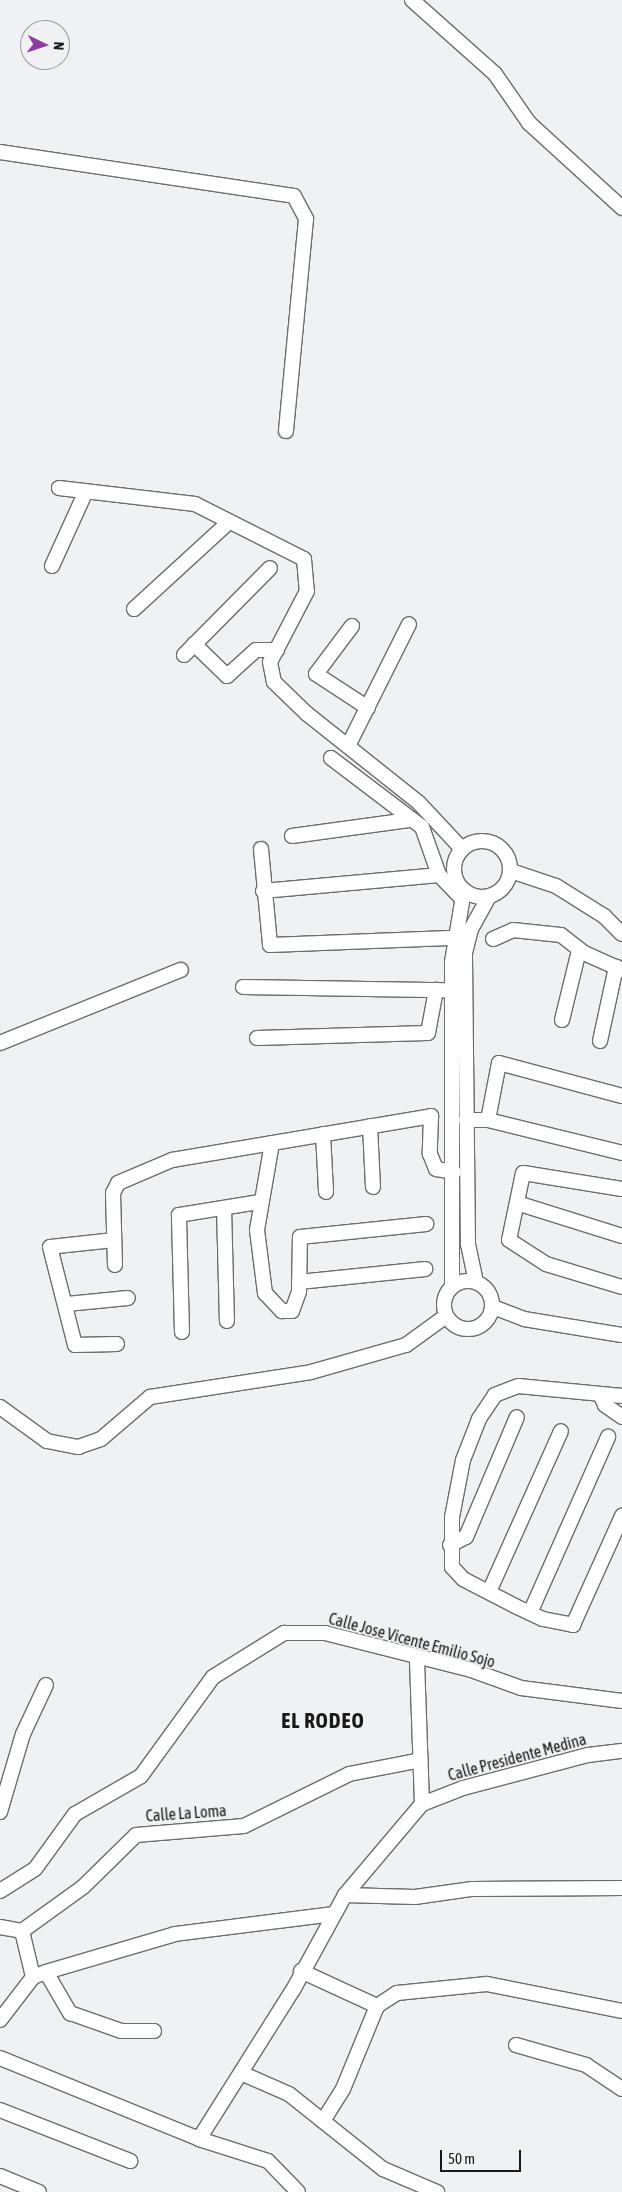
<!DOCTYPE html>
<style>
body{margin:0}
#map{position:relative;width:622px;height:2192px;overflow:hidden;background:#f0f1f2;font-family:"Asap Condensed",sans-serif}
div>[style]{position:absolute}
.roads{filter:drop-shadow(1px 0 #6c6d6d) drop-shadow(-1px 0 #6c6d6d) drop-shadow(0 1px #6c6d6d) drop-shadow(0 -1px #6c6d6d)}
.minor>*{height:14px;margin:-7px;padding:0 7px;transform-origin:7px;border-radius:7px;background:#fff}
.minor>.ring{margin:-7px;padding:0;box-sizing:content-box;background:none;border:14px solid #fff;border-radius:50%}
span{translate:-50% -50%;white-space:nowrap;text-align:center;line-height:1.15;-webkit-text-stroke:4px #f0f1f2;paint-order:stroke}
.street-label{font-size:16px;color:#191919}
.district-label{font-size:21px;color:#191919;font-weight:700;letter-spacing:1px}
.north{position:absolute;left:20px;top:20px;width:50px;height:50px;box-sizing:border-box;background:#f0f1f2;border:1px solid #9a9b9b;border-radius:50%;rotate:94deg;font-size:14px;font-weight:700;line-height:20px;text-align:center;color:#191919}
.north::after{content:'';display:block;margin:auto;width:18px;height:22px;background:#923ba7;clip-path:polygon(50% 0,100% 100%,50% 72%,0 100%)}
.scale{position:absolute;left:440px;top:2150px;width:81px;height:22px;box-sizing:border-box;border:2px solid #191919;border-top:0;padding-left:6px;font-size:15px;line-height:18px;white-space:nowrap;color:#191919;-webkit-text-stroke:4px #f0f1f2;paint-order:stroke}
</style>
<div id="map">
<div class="roads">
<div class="minor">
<i style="left:412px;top:0;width:111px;rotate:41.7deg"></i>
<i style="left:495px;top:74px;width:60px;rotate:55.2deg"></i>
<i style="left:529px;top:123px;width:126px;rotate:42.4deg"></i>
<i style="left:0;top:152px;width:297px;rotate:8.5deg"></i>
<i style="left:294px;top:196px;width:26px;rotate:62deg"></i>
<i style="left:306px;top:219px;width:213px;rotate:95.4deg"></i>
<i style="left:59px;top:488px;width:137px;rotate:6.7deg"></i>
<i style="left:195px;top:504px;width:122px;rotate:26.8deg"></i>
<i style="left:304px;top:559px;width:32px;rotate:85deg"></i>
<i style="left:307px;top:591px;width:80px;rotate:117.5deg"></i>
<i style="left:270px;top:662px;width:20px;rotate:79deg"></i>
<i style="left:274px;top:682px;width:45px;rotate:44.1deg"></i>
<i style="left:306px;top:713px;width:144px;rotate:38.5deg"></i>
<i style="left:419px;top:803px;width:63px;rotate:46.9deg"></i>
<i style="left:52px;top:566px;width:82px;rotate:-65.6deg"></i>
<i style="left:134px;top:609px;width:129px;rotate:-42.5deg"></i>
<i style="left:352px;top:626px;width:60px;rotate:126.9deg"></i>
<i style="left:316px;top:674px;width:62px;rotate:33.2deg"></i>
<i style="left:194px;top:644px;width:46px;rotate:44.1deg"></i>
<i style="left:227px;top:676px;width:39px;rotate:-42deg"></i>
<i style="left:256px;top:650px;width:21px"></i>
<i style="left:184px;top:655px;width:122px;rotate:-45.3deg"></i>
<i style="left:348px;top:746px;width:136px;rotate:-63.4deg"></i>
<i style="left:331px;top:758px;width:114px;rotate:37.2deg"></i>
<i style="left:422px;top:827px;width:51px;rotate:70.5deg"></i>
<i style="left:439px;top:875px;width:33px;rotate:46deg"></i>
<i style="left:292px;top:836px;width:118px;rotate:-7.8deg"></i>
<i class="ring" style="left:454px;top:841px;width:42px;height:42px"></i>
<i style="left:261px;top:849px;width:96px;rotate:84.6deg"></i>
<i style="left:270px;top:945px;width:186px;rotate:-2.2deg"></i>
<i style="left:511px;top:871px;width:47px;rotate:18.4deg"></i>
<i style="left:556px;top:886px;width:57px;rotate:32deg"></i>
<i style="left:604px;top:916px;width:25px;rotate:45deg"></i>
<i style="left:263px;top:891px;width:177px;rotate:-5.2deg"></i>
<i style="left:493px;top:939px;width:22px;rotate:-24deg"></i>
<i style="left:513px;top:930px;width:48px;rotate:5.9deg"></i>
<i style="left:561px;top:935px;width:29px;rotate:38deg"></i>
<i style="left:584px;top:953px;width:42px;rotate:24.1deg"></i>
<i style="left:243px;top:987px;width:202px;rotate:0.9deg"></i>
<i style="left:562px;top:1020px;width:72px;rotate:-76.3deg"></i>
<i style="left:257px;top:1038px;width:171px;rotate:-1.7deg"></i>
<i style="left:428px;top:1033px;width:44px;rotate:-79.5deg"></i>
<i style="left:600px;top:1041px;width:76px;rotate:-77.8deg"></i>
<i style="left:0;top:1043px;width:195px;rotate:-22deg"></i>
<i style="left:466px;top:1120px;width:22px"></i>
<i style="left:488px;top:1120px;width:138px;rotate:13.8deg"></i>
<i style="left:488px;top:1120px;width:58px;rotate:-79.1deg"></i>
<i style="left:499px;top:1063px;width:127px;rotate:15deg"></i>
<i style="left:370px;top:1126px;width:61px;rotate:87.2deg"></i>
<i style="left:323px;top:1134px;width:58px;rotate:87deg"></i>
<i style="left:272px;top:1143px;width:88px;rotate:99.8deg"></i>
<i style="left:257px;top:1230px;width:64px;rotate:82.8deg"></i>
<i style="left:265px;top:1293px;width:25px;rotate:47deg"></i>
<i style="left:282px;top:1311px;width:10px"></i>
<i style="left:292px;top:1311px;width:20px;rotate:-70deg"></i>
<i style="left:299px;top:1292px;width:55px;rotate:-89deg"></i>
<i style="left:300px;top:1237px;width:127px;rotate:-5.9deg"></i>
<i style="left:622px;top:1189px;width:100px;rotate:-170.8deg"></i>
<i style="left:523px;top:1173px;width:68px;rotate:101.8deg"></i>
<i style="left:509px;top:1240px;width:44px;rotate:33deg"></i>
<i style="left:546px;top:1264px;width:79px;rotate:16.8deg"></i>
<i style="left:520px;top:1204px;width:107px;rotate:17.4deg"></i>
<i style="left:224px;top:1208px;width:113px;rotate:88.5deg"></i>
<i style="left:114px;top:1240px;width:64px;rotate:173.8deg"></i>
<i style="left:50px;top:1247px;width:101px;rotate:75.7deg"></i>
<i style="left:75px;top:1345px;width:42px;rotate:-1.4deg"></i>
<i style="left:115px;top:1265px;width:72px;rotate:-91.6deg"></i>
<i style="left:113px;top:1193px;width:11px;rotate:-63deg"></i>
<i style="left:118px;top:1183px;width:59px;rotate:-23.1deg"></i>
<i style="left:172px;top:1160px;width:263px;rotate:-9.6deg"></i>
<i style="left:431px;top:1116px;width:38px;rotate:92deg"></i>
<i style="left:430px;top:1154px;width:16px;rotate:68deg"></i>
<i style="left:436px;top:1169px;width:18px;rotate:9deg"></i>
<i class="ring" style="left:444px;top:1281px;width:34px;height:34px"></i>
<i style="left:299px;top:1282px;width:127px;rotate:-5.9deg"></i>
<i style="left:476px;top:1282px;width:39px;rotate:-102deg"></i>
<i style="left:468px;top:1244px;width:291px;rotate:-90.6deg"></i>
<i style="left:465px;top:953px;width:25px;rotate:-76deg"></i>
<i style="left:471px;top:929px;width:37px;rotate:-61deg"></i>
<i style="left:452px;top:1286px;width:324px;rotate:-90deg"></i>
<i style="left:452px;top:962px;width:73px;rotate:-80.5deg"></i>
<i style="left:67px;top:1304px;width:61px;rotate:-5.6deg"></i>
<i style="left:493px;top:1307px;width:33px;rotate:21deg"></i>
<i style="left:524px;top:1319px;width:99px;rotate:9.3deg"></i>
<i style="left:182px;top:1332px;width:117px;rotate:-91.5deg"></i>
<i style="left:179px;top:1215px;width:81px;rotate:-9.2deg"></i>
<i style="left:601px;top:1396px;width:10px;rotate:66deg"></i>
<i style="left:605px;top:1405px;width:21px;rotate:35deg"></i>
<i style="left:622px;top:1396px;width:104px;rotate:-174.5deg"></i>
<i style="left:518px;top:1386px;width:25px;rotate:159deg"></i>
<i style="left:495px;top:1395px;width:29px;rotate:124deg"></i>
<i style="left:479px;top:1419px;width:44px;rotate:111.3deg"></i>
<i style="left:463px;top:1460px;width:58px;rotate:100.9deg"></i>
<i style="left:452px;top:1517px;width:50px;rotate:90deg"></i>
<i style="left:452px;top:1567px;width:16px;rotate:47deg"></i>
<i style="left:463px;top:1579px;width:59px;rotate:27.4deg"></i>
<i style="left:515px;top:1606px;width:31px;rotate:25deg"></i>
<i style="left:543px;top:1619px;width:31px;rotate:11deg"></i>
<i style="left:573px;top:1625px;width:120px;rotate:-65.8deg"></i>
<i style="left:0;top:1407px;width:58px;rotate:35.9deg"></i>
<i style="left:47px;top:1441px;width:32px;rotate:11deg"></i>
<i style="left:78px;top:1447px;width:24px;rotate:-19deg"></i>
<i style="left:101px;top:1439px;width:65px;rotate:-40.6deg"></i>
<i style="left:150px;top:1397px;width:163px;rotate:-8.8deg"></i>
<i style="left:311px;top:1372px;width:99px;rotate:-15.9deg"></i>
<i style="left:406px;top:1345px;width:49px;rotate:-35.9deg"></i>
<i style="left:450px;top:1545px;width:18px;rotate:-27deg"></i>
<i style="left:466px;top:1537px;width:130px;rotate:-67deg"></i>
<i style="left:489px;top:1592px;width:176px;rotate:-65.9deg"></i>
<i style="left:530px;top:1613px;width:193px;rotate:-66.1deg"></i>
<i style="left:422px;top:1804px;width:44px;rotate:-21.3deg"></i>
<i style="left:463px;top:1788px;width:129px;rotate:-14.8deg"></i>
<i style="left:588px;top:1755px;width:34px;rotate:-7deg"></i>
<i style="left:0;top:1812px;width:81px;rotate:-73.6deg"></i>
<i style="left:23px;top:1734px;width:54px;rotate:-64.9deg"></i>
<i style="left:0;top:1891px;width:41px;rotate:-32.2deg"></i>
<i style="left:35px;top:1869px;width:68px;rotate:-54deg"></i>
<i style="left:75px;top:1814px;width:76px;rotate:-29.9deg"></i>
<i style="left:141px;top:1776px;width:122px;rotate:-54deg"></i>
<i style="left:213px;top:1677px;width:84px;rotate:-31.8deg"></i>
<i style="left:284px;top:1633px;width:41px"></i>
<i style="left:325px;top:1633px;width:151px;rotate:14.2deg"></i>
<i style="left:471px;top:1670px;width:53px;rotate:19.8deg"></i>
<i style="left:521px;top:1688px;width:102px;rotate:7.3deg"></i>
<i style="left:345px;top:1895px;width:70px;rotate:1.6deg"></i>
<i style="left:415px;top:1897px;width:58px;rotate:-8deg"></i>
<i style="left:472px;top:1889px;width:150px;rotate:-0.4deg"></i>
<i style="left:0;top:1927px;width:22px;rotate:10deg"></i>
<i style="left:301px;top:1971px;width:84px;rotate:24.7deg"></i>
<i style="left:46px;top:1972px;width:48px;rotate:59.7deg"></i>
<i style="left:70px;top:2013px;width:54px;rotate:19.4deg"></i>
<i style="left:121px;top:2031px;width:33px"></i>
<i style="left:33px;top:1977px;width:47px;rotate:-103.4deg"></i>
<i style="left:22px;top:1931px;width:75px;rotate:-35.8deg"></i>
<i style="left:83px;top:1887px;width:74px;rotate:-44.5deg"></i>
<i style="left:136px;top:1835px;width:108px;rotate:-4.8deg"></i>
<i style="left:244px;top:1826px;width:117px;rotate:-26.3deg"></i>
<i style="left:349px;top:1774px;width:73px;rotate:-11deg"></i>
<i style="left:0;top:2020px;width:54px;rotate:-52.5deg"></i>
<i style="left:33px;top:1977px;width:14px;rotate:-21deg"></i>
<i style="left:46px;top:1972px;width:134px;rotate:-16.4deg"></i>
<i style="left:175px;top:1934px;width:159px;rotate:-7.2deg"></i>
<i style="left:516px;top:2045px;width:73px;rotate:15.9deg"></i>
<i style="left:586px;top:2065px;width:43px;rotate:33.7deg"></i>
<i style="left:0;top:2058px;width:215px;rotate:22.1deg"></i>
<i style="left:199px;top:2139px;width:72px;rotate:17.7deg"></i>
<i style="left:268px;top:2161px;width:43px;rotate:45.9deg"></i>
<i style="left:241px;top:2073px;width:52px;rotate:23.6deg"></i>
<i style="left:289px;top:2094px;width:120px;rotate:38.6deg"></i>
<i style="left:383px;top:2169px;width:59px;rotate:23.1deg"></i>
<i style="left:0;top:2110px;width:140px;rotate:21.4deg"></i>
<i style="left:323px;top:2121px;width:38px;rotate:-58deg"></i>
<i style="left:343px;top:2089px;width:90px;rotate:-67.7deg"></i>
<i style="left:377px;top:2006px;width:24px;rotate:-33deg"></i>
<i style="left:397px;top:1993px;width:90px;rotate:-5.7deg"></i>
<i style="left:487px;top:1984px;width:138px;rotate:11.3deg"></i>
<i style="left:199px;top:2139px;width:176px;rotate:-57.8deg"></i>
<i style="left:293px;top:1990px;width:108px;rotate:-61.3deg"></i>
<i style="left:345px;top:1895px;width:119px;rotate:-49.8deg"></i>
<i style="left:422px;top:1804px;width:144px;rotate:-92deg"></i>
<i style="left:0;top:2176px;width:42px;rotate:22.3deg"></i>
</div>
</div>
<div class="street-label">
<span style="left:412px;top:1640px;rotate:15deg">Calle Jose Vicente Emilio Sojo</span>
<span style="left:517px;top:1757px;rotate:-15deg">Calle Presidente Medina</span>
<span style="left:186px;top:1813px;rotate:-4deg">Calle La Loma</span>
</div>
<div class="district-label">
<span style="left:323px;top:1720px">EL RODEO</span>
</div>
<div class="north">N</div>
<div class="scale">50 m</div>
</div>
